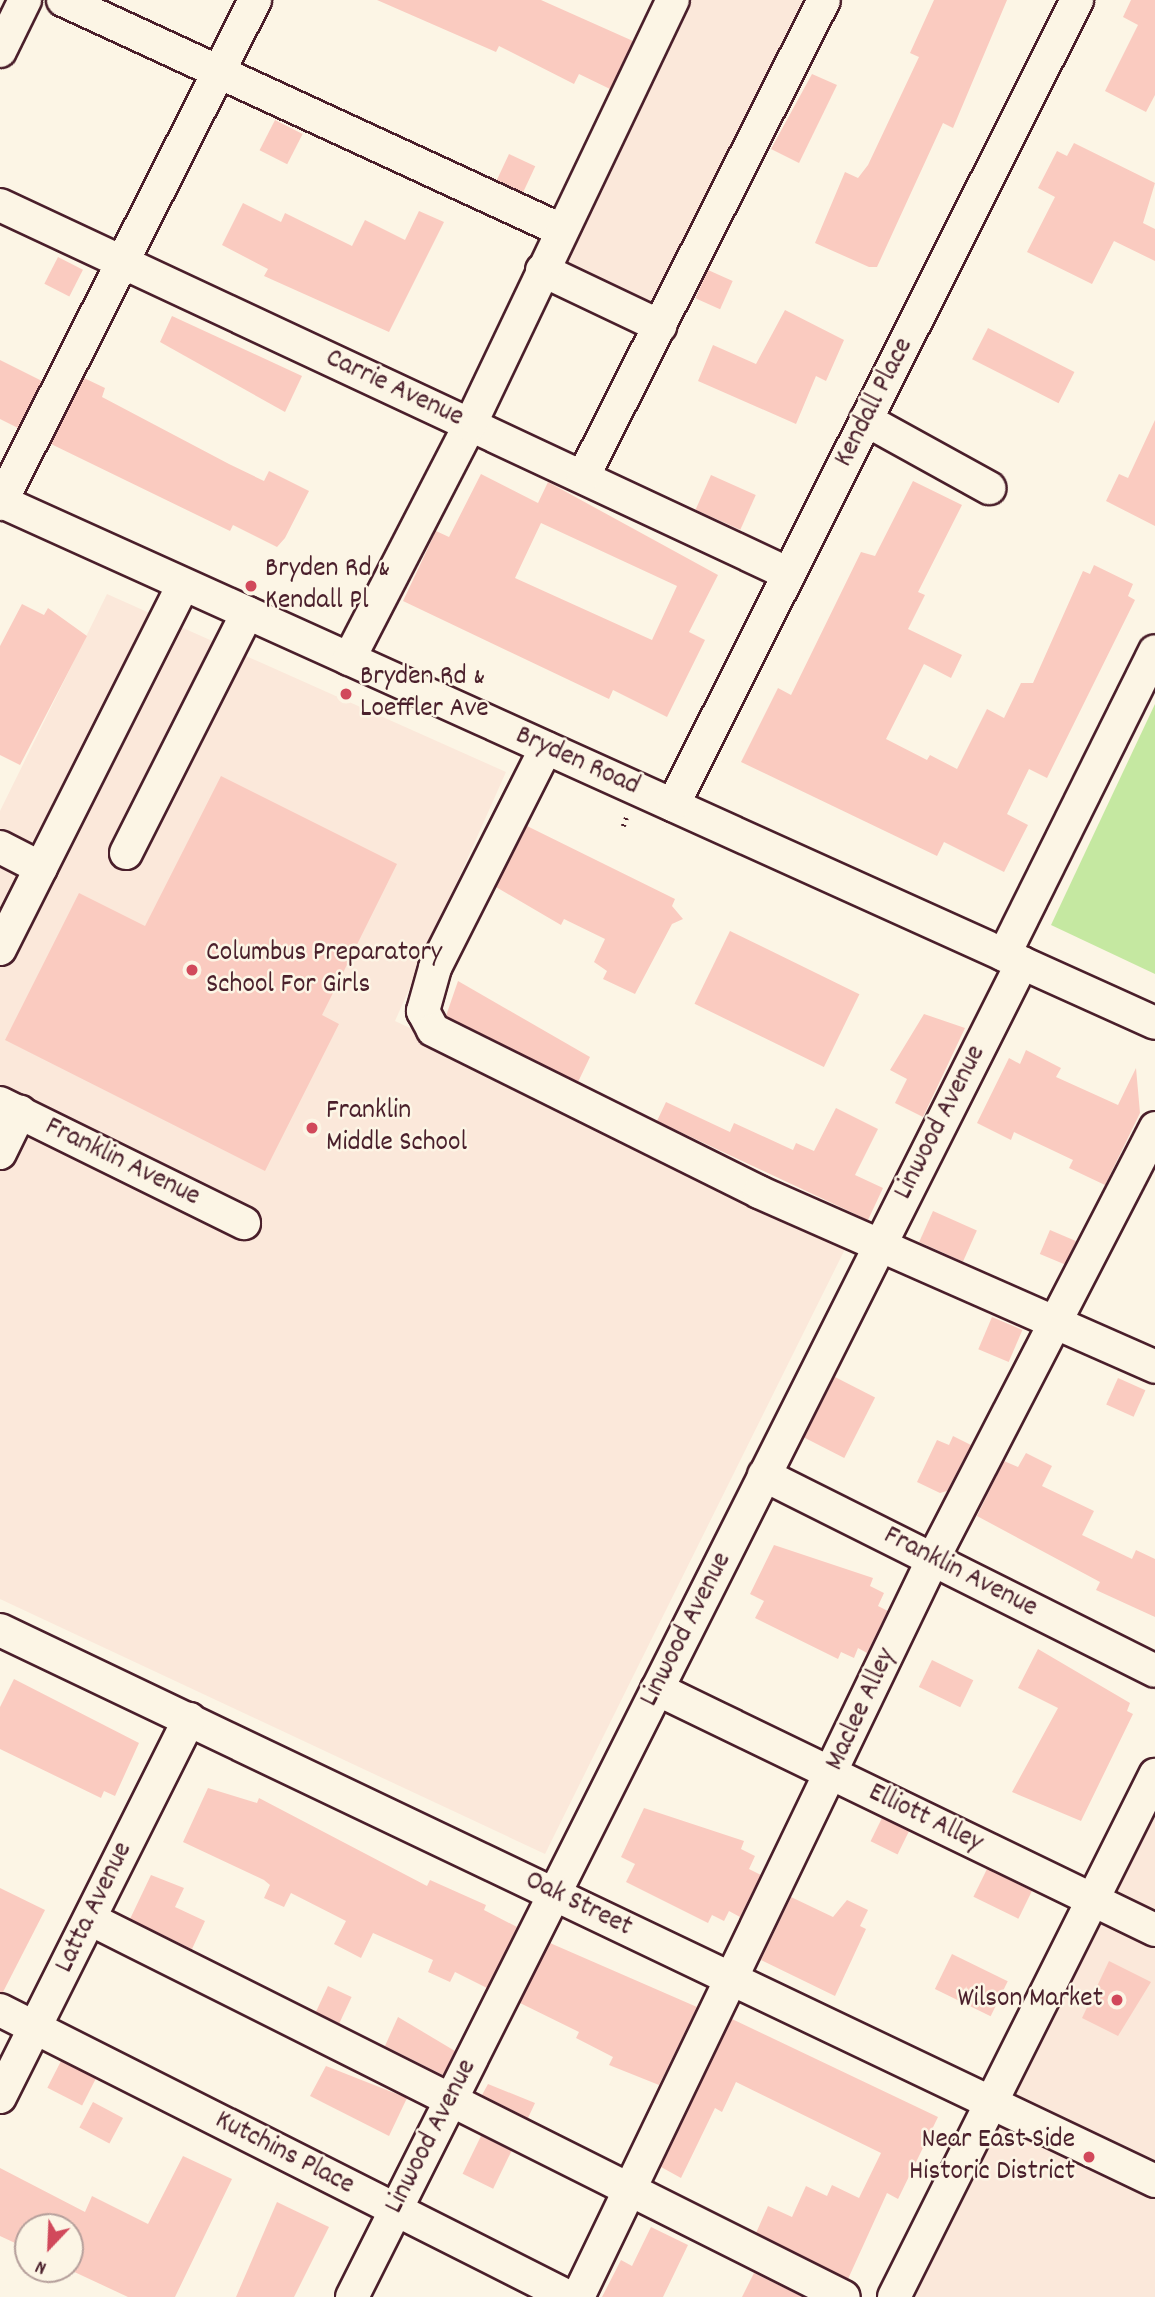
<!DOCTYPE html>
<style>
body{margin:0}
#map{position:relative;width:1155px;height:2297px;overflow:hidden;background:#fcf5e5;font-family:Dekko,sans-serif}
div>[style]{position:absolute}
.built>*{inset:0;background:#fbe8da}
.green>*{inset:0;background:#c5e8a1}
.building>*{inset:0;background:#facbc0;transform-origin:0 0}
.path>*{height:4.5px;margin-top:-2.25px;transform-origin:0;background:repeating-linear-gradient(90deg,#4a1f2b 0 2px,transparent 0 7px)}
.roads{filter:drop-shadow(2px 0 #4a1f2b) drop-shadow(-2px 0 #4a1f2b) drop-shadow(0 2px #4a1f2b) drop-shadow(0 -2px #4a1f2b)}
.minor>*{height:32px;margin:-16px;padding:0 16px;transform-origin:16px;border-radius:16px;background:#fcf5e5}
.dots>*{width:19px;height:19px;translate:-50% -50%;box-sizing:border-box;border:4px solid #fcf5e5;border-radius:50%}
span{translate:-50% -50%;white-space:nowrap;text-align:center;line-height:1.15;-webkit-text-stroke:5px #fcf5e5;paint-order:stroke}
.street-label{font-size:28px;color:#4a1f2b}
.poi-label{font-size:28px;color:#4a1f2b}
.left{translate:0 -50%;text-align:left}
.right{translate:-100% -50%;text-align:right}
.north{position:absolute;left:14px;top:2213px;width:70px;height:70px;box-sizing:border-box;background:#fcf5e5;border:2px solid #b59f9b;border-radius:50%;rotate:203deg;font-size:19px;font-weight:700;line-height:28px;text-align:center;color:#4a1f2b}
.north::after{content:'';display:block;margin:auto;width:24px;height:32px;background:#d1495b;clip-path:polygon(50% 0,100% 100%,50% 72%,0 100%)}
</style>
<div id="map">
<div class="built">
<i style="clip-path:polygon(669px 0,827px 0,665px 325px,538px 265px)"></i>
<i style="clip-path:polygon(107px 594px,506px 772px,395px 1021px,852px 1235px,545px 1854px,0 1599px,0 811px)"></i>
<i style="clip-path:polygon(1155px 1772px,1155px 2297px,894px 2297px)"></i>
</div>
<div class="green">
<i style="clip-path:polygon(1155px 704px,1155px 974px,1051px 925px)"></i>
</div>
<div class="building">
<i style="clip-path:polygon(377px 0,541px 0,633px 41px,610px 89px,579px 74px,574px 84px,499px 46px,496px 52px)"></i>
<i style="clip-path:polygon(934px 0,1007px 0,953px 128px,943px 123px,877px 267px,869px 267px,815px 243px,845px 172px,858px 178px,868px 165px,919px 57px,910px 53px)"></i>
<i style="clip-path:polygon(1131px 0,1155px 0,1155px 95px,1146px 112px,1105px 91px,1138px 25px,1123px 17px)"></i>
<i style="clip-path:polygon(812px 74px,837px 85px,799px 163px,771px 149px)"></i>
<i style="left:275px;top:120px;width:31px;height:34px;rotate:27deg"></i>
<i style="clip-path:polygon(1074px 143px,1155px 183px,1143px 223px,1155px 229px,1155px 261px,1114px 241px,1092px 284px,1027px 252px,1055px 197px,1038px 188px,1057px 151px,1067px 156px)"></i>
<i style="left:509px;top:154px;width:29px;height:29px;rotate:25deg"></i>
<i style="clip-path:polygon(243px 203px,281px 222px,285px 213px,352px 246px,365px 220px,405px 240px,419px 211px,444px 222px,389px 332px,264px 276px,268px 269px,222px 245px)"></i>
<i style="left:58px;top:257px;width:28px;height:30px;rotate:27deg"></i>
<i style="left:708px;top:270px;width:27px;height:31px;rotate:24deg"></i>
<i style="clip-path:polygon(785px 310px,844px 340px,826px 381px,816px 376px,796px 424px,698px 381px,713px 345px,756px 364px)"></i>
<i style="clip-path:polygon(172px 316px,302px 376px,285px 412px,160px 342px)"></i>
<i style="left:988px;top:328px;width:97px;height:35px;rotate:27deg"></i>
<i style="clip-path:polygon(0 360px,42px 381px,18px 428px,0 419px)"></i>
<i style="clip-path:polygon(84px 378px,105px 388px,102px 397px,229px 464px,264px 481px,269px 471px,309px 491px,285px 538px,277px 547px,233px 525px,230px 531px,51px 444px)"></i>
<i style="clip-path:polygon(1155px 420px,1155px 526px,1106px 501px,1119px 474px,1128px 478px)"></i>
<i style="clip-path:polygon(evenodd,481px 474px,538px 503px,548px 482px,718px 575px,689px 632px,705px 640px,667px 717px,613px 690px,609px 699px,403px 601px,436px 531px,449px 537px,481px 474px,541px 523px,677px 586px,652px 640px,515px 578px,541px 523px)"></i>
<i style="left:711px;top:475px;width:49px;height:38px;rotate:24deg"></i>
<i style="clip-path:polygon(913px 481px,962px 505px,918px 592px,925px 595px,908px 629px,962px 655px,951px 678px,924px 664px,886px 739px,927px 760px,930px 755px,957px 769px,987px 709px,1004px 718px,1021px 683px,1033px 683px,1083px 571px,1090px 574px,1094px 565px,1133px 584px,1128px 596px,1135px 600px,1047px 778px,1029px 769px,1007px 814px,1028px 825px,1004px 872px,944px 842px,937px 856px,741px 762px,778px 688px,791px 695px,861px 552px,875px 556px)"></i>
<i style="clip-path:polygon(22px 604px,44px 615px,48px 608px,87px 636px,20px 765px,0 755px,0 646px)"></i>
<i style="clip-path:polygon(221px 776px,397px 864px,322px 1015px,339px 1024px,265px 1171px,5px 1040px,79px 893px,145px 926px)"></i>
<i style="clip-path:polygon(527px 826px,675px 899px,672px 906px,683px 919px,672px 924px,635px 994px,603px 979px,607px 971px,594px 962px,605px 939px,564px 919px,561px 925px,496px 887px)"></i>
<i style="left:730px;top:931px;width:144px;height:81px;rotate:26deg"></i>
<i style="clip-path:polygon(458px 981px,590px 1057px,578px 1082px,446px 1016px)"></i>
<i style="clip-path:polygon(924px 1014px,965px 1028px,923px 1117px,895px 1103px,907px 1079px,890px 1070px)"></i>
<i style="clip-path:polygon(1026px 1050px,1061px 1068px,1056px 1077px,1118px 1105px,1136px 1068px,1140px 1113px,1105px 1185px,1069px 1168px,1073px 1160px,1014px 1132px,1011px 1140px,977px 1123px,1009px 1058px,1020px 1064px)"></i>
<i style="clip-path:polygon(666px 1102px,730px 1132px,734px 1123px,793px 1150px,796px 1143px,814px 1151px,836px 1108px,878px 1129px,855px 1175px,883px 1188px,868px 1220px,657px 1121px)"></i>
<i style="left:933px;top:1211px;width:48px;height:34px;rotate:24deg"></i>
<i style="left:1050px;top:1230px;width:28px;height:26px;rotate:23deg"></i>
<i style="left:992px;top:1317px;width:33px;height:35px;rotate:23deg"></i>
<i style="left:835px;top:1377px;width:45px;height:68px;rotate:27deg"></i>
<i style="left:1118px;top:1378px;width:30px;height:29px;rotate:24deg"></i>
<i style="clip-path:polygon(953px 1436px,971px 1445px,947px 1491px,940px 1493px,917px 1482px,937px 1440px,949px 1445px)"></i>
<i style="clip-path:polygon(1026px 1453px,1052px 1466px,1042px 1486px,1094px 1511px,1082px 1535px,1132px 1559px,1136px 1550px,1155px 1559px,1155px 1617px,1096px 1590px,1100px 1582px,977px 1516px,1004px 1461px,1018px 1467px)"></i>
<i style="clip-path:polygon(774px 1545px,873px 1578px,870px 1586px,884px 1593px,878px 1606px,888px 1611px,867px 1653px,858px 1648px,854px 1658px,841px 1652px,838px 1659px,755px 1618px,764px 1601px,750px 1594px)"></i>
<i style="clip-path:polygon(1038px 1649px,1130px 1703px,1127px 1711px,1133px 1714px,1081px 1821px,1012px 1792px,1058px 1708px,1018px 1688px)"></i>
<i style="left:932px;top:1660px;width:46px;height:30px;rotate:26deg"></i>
<i style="clip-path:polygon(14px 1679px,139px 1743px,115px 1796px,104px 1791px,101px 1798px,0 1749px,0 1707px)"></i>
<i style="clip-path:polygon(208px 1788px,257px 1803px,259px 1798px,427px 1886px,430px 1880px,486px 1905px,484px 1910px,517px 1927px,487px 1988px,455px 1972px,450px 1982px,428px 1972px,433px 1960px,373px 1933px,361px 1958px,334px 1944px,346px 1921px,291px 1893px,284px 1907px,264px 1898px,270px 1885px,264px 1880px,183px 1842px)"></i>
<i style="clip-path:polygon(644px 1808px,744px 1841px,741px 1849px,755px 1856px,749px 1869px,761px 1875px,740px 1917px,729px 1911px,724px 1921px,712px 1915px,708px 1923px,626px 1882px,635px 1864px,621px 1857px)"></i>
<i style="left:882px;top:1818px;width:30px;height:26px;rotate:26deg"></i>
<i style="left:987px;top:1869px;width:50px;height:31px;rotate:26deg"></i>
<i style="clip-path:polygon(151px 1875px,184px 1888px,175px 1907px,205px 1921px,192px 1949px,130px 1919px)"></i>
<i style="clip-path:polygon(0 1888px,45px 1910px,3px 1992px,0 1992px)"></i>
<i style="clip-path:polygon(791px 1897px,833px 1917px,847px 1900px,868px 1910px,860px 1926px,866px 1929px,835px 1996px,761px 1960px)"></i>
<i style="clip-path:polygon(550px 1943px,697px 2007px,659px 2085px,609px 2065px,613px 2057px,576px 2038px,579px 2032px,520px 2003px)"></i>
<i style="left:952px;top:1954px;width:62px;height:39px;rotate:26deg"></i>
<i style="clip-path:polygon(1109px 1961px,1151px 1982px,1118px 2036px,1082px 2018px)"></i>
<i style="left:328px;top:1986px;width:26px;height:29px;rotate:25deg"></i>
<i style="clip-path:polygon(398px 2017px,455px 2051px,443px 2075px,385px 2046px)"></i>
<i style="clip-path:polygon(732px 2019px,938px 2117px,898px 2199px,887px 2193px,848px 2279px,756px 2233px,768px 2206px,792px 2217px,806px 2186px,827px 2196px,832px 2185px,859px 2198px,881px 2153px,736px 2082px,722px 2112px,715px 2108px,681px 2178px,661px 2167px)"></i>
<i style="left:61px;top:2061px;width:39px;height:30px;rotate:27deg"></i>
<i style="clip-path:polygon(326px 2066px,407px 2098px,389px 2136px,310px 2096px)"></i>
<i style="clip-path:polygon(488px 2084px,535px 2103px,528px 2118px,482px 2095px)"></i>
<i style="left:93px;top:2102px;width:34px;height:29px;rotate:28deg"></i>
<i style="left:481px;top:2136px;width:34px;height:42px;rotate:26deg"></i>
<i style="clip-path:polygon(183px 2156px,232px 2179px,175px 2297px,128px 2297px,68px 2269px,70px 2227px,28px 2227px,28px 2249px,0 2236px,0 2168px,85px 2212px,92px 2196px,148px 2224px)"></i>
<i style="clip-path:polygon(277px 2202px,329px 2227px,294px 2297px,236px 2297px)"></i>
<i style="clip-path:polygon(651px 2227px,688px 2245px,663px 2297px,602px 2297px,621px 2260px,632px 2266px)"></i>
<i style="clip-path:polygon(754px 2273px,803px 2297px,742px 2297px)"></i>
</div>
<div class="path">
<i style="left:623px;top:826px;width:9px;rotate:-69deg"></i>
</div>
<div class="roads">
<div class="minor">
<i style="left:63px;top:0;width:549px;rotate:24.79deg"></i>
<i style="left:0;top:51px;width:57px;rotate:-63.9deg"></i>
<i style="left:0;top:205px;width:871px;rotate:25.06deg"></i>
<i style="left:542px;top:270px;width:131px;rotate:25.4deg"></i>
<i style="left:866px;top:420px;width:141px;rotate:28.9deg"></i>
<i style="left:583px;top:477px;width:534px;rotate:-63.2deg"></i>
<i style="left:0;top:501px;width:1267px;rotate:24.32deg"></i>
<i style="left:0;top:504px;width:565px;rotate:-63.16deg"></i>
<i style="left:349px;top:659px;width:263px;rotate:-62.7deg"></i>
<i style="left:470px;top:425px;width:471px;rotate:-64.5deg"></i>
<i style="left:546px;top:748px;width:246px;rotate:116.8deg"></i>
<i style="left:435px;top:968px;width:45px;rotate:105.6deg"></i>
<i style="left:423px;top:1011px;width:21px;rotate:62deg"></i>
<i style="left:433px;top:1030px;width:364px;rotate:26.4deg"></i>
<i style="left:759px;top:1192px;width:433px;rotate:23.8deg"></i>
<i style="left:673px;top:805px;width:901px;rotate:-63.35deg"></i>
<i style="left:0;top:847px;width:46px;rotate:27.1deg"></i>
<i style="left:126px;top:853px;width:269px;rotate:-63.2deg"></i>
<i style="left:0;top:949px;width:407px;rotate:-63.3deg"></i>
<i style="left:1004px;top:955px;width:339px;rotate:-63.6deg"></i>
<i style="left:0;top:1103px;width:272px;rotate:26.2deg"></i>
<i style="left:0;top:1153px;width:46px;rotate:-64deg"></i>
<i style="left:764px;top:1475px;width:437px;rotate:26.6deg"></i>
<i style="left:0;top:1630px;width:1280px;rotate:25.5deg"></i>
<i style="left:657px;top:1689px;width:553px;rotate:25.82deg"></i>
<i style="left:90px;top:1919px;width:843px;rotate:26.63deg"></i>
<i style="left:0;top:2010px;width:637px;rotate:26.77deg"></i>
<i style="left:0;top:2097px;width:423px;rotate:-63.4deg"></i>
<i style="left:352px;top:2297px;width:1493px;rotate:-63.33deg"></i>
<i style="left:578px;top:2297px;width:819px;rotate:-64.31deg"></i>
<i style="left:933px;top:1559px;width:485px;rotate:-62.7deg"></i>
<i style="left:894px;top:2297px;width:584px;rotate:-63.43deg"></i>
</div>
</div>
<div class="dots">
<i style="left:251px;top:586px;background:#d1495b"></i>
<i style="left:346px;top:694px;background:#d1495b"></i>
<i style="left:192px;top:970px;background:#d1495b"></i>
<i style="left:312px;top:1128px;background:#d1495b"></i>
<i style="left:1117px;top:2000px;background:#d1495b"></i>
<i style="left:1089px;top:2157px;background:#d1495b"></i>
</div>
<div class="street-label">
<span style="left:394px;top:389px;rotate:25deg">Carrie Avenue</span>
<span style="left:875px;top:403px;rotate:-63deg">Kendall Place</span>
<span style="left:577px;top:762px;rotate:24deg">Bryden Road</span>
<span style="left:941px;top:1123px;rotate:-63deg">Linwood Avenue</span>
<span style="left:122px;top:1163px;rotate:26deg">Franklin Avenue</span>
<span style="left:960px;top:1573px;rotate:27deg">Franklin Avenue</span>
<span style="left:687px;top:1630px;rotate:-63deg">Linwood Avenue</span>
<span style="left:862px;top:1710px;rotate:-65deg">Maclee Alley</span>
<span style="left:925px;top:1819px;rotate:26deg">Elliott Alley</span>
<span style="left:578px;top:1905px;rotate:26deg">Oak Street</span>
<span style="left:95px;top:1908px;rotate:-64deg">Latta Avenue</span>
<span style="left:432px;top:2137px;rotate:-63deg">Linwood Avenue</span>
<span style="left:284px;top:2154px;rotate:27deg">Kutchins Place</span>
</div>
<div class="poi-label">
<span class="left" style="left:265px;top:586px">Bryden Rd &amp;<br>Kendall Pl</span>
<span class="left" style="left:360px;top:694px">Bryden Rd &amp;<br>Loeffler Ave</span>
<span class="left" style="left:206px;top:970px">Columbus Preparatory<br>School For Girls</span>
<span class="left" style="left:326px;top:1128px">Franklin<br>Middle School</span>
<span class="right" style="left:1103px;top:2000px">Wilson Market</span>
<span class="right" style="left:1075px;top:2157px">Near East Side<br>Historic District</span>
</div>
<div class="north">N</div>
</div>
